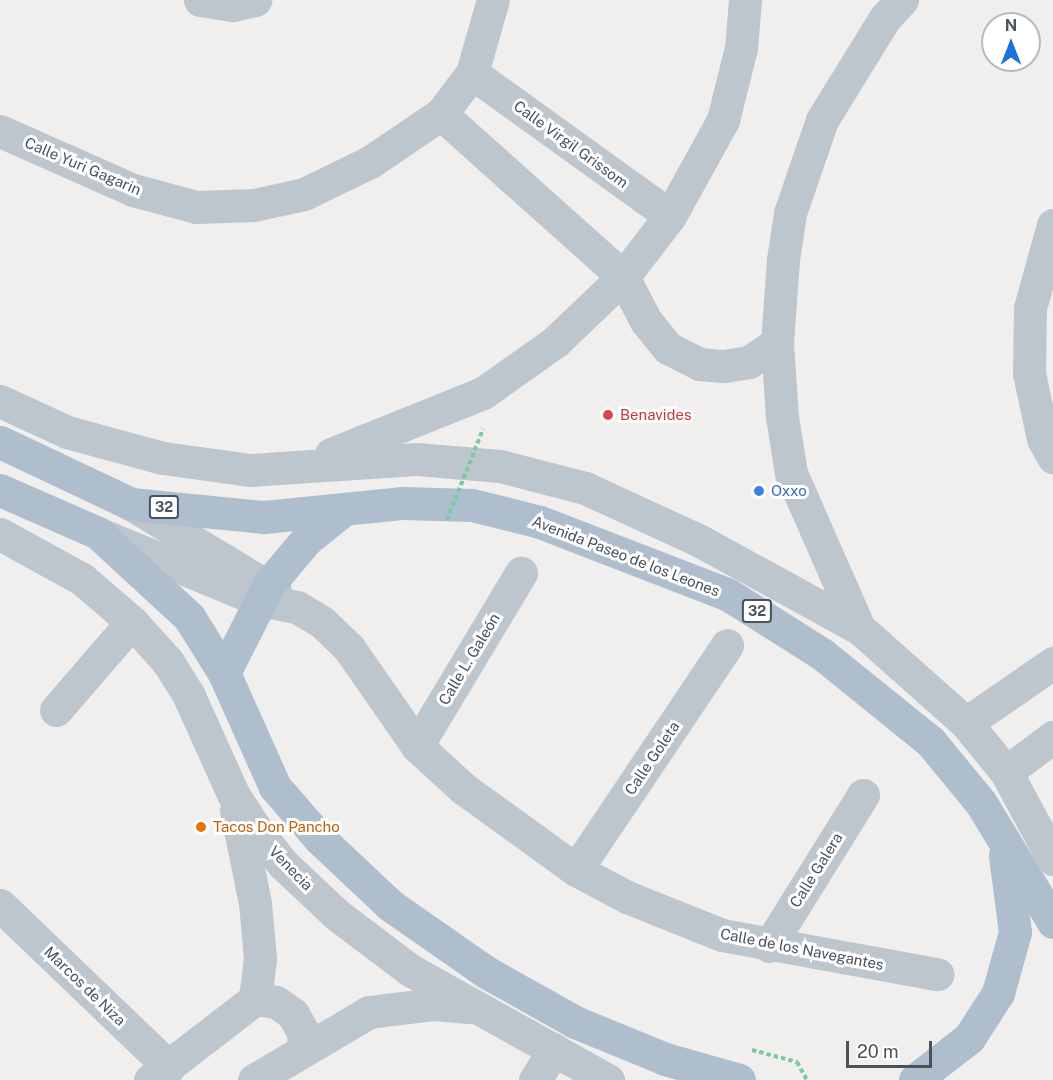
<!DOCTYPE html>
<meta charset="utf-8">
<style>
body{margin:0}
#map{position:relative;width:1053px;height:1080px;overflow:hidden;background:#f1eeee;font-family:"Public Sans",sans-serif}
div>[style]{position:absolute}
.path>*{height:4px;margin-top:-2px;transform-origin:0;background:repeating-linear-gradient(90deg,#77caa1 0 4.5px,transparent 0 7.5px)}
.minor>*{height:33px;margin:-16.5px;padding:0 16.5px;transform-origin:16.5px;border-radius:16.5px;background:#bdc6cd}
.major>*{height:33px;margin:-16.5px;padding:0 16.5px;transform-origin:16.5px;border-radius:16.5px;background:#afbecc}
.path-bridge>*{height:4px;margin-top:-2px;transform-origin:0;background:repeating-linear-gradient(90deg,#77caa1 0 4.5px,transparent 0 7.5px)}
.dots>*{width:16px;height:16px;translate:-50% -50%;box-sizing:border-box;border:3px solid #fff;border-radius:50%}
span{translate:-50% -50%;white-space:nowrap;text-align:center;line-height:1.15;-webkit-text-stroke:6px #fff;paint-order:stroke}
.shield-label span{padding:2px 4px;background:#fff;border:2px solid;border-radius:4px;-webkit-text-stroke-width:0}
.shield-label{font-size:14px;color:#47525b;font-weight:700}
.street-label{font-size:15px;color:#47525b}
.health-label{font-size:15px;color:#be3a42}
.left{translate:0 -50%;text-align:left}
.shop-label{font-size:15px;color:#366cbe}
.food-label{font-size:15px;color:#c56008}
.north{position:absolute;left:981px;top:12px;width:60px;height:60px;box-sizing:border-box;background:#fff;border:2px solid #b5babd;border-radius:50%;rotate:0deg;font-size:16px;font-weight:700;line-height:24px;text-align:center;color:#47525b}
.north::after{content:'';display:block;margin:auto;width:21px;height:27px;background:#1f71d9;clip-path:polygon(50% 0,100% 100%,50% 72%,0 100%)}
.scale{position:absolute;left:846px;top:1041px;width:86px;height:27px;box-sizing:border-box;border:3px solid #47525b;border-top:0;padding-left:8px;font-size:18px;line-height:21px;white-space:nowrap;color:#47525b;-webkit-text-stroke:4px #fff;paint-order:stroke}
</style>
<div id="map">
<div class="path">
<i style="left:752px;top:1050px;width:47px;rotate:14.9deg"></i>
<i style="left:797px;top:1062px;width:21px;rotate:61deg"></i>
</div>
<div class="minor">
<i style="left:200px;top:0;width:33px;rotate:9deg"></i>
<i style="left:233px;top:5px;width:23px;rotate:-13deg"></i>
<i style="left:472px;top:73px;width:244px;rotate:35.8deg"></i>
<i style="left:441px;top:114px;width:244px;rotate:41.8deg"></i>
<i style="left:623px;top:277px;width:50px;rotate:62.4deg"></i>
<i style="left:646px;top:321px;width:35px;rotate:51deg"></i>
<i style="left:668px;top:348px;width:35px;rotate:27deg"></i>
<i style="left:699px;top:364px;width:25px;rotate:5deg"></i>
<i style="left:724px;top:366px;width:25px;rotate:-9deg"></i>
<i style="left:749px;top:362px;width:34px;rotate:-34deg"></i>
<i style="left:0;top:131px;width:145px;rotate:23.9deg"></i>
<i style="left:133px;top:190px;width:65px;rotate:15.1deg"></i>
<i style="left:196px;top:207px;width:58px;rotate:-2deg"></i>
<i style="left:254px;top:205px;width:51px;rotate:-12.4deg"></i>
<i style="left:304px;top:194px;width:73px;rotate:-25.9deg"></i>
<i style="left:370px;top:162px;width:86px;rotate:-34.1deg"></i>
<i style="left:441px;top:114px;width:51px;rotate:-52.9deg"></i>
<i style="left:472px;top:73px;width:76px;rotate:-74deg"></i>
<i style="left:1053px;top:225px;width:86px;rotate:105.5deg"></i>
<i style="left:1030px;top:308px;width:65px;rotate:90.9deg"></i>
<i style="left:1029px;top:373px;width:67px;rotate:78deg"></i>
<i style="left:1043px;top:439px;width:21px;rotate:61deg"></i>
<i style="left:0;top:401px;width:74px;rotate:24.8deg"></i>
<i style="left:67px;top:432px;width:99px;rotate:15.2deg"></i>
<i style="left:163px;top:458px;width:89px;rotate:7.8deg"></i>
<i style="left:251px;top:470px;width:166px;rotate:-3.8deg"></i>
<i style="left:417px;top:459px;width:83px;rotate:4.8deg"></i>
<i style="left:500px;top:466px;width:88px;rotate:14.5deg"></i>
<i style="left:585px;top:488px;width:127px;rotate:24.7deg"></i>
<i style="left:700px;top:541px;width:181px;rotate:28.7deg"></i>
<i style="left:859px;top:628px;width:143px;rotate:41.6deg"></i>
<i style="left:966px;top:723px;width:63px;rotate:50.8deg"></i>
<i style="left:1006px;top:772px;width:99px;rotate:61.6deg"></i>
<i style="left:331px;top:454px;width:164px;rotate:-21.9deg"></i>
<i style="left:483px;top:393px;width:88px;rotate:-35.3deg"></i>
<i style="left:555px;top:342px;width:94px;rotate:-43.7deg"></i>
<i style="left:623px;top:277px;width:77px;rotate:-52.4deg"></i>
<i style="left:670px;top:216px;width:110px;rotate:-61.1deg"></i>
<i style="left:723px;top:120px;width:74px;rotate:-76deg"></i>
<i style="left:741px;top:48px;width:48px;rotate:-85.2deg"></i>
<i style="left:131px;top:504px;width:168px;rotate:31.1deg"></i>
<i style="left:0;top:534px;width:94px;rotate:28.8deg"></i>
<i style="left:82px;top:579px;width:66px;rotate:40.7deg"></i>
<i style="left:132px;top:622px;width:54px;rotate:48deg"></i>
<i style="left:168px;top:662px;width:40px;rotate:58deg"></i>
<i style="left:189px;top:696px;width:107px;rotate:65.8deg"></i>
<i style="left:233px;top:794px;width:44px;rotate:57deg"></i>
<i style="left:257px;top:831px;width:42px;rotate:51.8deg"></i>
<i style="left:283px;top:864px;width:73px;rotate:43.3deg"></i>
<i style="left:336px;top:914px;width:93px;rotate:37.1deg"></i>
<i style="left:410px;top:970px;width:227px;rotate:29.1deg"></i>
<i style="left:102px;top:535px;width:171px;rotate:22.4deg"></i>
<i style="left:260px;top:600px;width:38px;rotate:11deg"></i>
<i style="left:297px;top:607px;width:29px;rotate:31deg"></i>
<i style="left:322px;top:622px;width:37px;rotate:44deg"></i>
<i style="left:349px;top:648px;width:119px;rotate:55.2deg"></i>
<i style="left:417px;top:746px;width:64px;rotate:42.5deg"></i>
<i style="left:464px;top:789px;width:138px;rotate:35.9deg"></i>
<i style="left:576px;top:870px;width:58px;rotate:27.9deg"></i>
<i style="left:627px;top:897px;width:102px;rotate:21.8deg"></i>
<i style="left:722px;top:935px;width:219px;rotate:10.3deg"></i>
<i style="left:859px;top:628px;width:169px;rotate:-113.7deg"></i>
<i style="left:791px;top:473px;width:57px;rotate:-99.1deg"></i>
<i style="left:782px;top:417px;width:74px;rotate:-93.9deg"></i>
<i style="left:777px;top:343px;width:83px;rotate:-85.9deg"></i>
<i style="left:783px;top:260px;width:48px;rotate:-81.5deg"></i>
<i style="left:790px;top:213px;width:98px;rotate:-71deg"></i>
<i style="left:822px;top:120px;width:120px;rotate:-58.3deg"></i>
<i style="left:885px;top:18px;width:25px;rotate:-47deg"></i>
<i style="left:56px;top:710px;width:116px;rotate:-49.2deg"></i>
<i style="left:966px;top:723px;width:106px;rotate:-34.6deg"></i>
<i style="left:417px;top:746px;width:202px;rotate:-59deg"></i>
<i style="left:1006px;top:772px;width:59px;rotate:-36.7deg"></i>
<i style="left:576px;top:870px;width:271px;rotate:-56.1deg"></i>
<i style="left:0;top:905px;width:234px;rotate:43.8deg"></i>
<i style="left:769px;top:946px;width:178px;rotate:-58.1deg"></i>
<i style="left:255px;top:999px;width:21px;rotate:8deg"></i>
<i style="left:276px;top:1002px;width:21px;rotate:35deg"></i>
<i style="left:293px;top:1014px;width:21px;rotate:61deg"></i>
<i style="left:303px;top:1032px;width:14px;rotate:86deg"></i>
<i style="left:150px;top:1080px;width:133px;rotate:-37.6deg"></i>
<i style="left:255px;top:999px;width:41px;rotate:-83deg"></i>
<i style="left:260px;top:958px;width:55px;rotate:-95.2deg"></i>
<i style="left:255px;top:903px;width:95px;rotate:-101.5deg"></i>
<i style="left:254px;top:1080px;width:134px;rotate:-30.6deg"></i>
<i style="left:369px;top:1012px;width:64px;rotate:-7.1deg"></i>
<i style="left:433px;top:1004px;width:36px;rotate:5deg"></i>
<i style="left:535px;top:1080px;width:36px;rotate:-58deg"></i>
</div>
<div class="major">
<i style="left:0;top:442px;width:145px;rotate:25.3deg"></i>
<i style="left:131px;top:504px;width:134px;rotate:5.6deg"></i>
<i style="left:264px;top:517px;width:140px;rotate:-5.8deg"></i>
<i style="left:403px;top:503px;width:69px;rotate:1.7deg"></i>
<i style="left:472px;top:505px;width:70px;rotate:14deg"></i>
<i style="left:540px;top:522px;width:200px;rotate:21.1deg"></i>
<i style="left:727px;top:594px;width:112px;rotate:32.3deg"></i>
<i style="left:822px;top:654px;width:139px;rotate:38.9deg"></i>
<i style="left:930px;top:741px;width:80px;rotate:50.6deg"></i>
<i style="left:981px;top:803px;width:139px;rotate:58.8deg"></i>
<i style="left:0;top:490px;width:107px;rotate:23.7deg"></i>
<i style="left:98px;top:533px;width:124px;rotate:42.7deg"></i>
<i style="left:189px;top:617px;width:66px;rotate:58deg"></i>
<i style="left:224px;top:673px;width:125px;rotate:65.9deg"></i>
<i style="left:275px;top:787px;width:69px;rotate:49.1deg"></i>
<i style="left:320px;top:839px;width:96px;rotate:43.3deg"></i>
<i style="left:390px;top:905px;width:117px;rotate:34.9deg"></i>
<i style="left:486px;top:972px;width:102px;rotate:29.3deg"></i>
<i style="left:575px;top:1022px;width:97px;rotate:22.3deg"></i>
<i style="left:665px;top:1059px;width:77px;rotate:15.8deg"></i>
<i style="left:224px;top:673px;width:100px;rotate:-63.2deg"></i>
<i style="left:269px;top:584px;width:57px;rotate:-49.9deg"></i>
<i style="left:306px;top:540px;width:46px;rotate:-38.9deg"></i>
<i style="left:915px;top:1080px;width:68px;rotate:-37.9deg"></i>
<i style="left:969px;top:1038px;width:54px;rotate:-57.2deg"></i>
<i style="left:998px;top:993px;width:63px;rotate:-74.4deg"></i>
<i style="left:1015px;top:932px;width:77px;rotate:-97.5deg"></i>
</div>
<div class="path-bridge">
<i style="left:447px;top:520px;width:98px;rotate:-68.4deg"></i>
</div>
<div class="dots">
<i style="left:608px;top:415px;background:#e0444e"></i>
<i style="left:759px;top:491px;background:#3f7fe0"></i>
<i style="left:201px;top:827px;background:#e8710a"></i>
</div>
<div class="shield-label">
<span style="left:164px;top:507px">32</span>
<span style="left:757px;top:611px">32</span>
</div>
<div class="street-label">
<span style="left:571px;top:144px;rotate:36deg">Calle Virgil Grissom</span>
<span style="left:83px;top:166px;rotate:23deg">Calle Yuri Gagarin</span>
<span style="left:626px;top:556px;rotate:21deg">Avenida Paseo de los Leones</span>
<span style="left:469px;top:659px;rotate:-59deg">Calle L. Galeón</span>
<span style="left:652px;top:758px;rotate:-56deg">Calle Goleta</span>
<span style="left:291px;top:868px;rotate:46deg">Venecia</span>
<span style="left:816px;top:870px;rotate:-58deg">Calle Galera</span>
<span style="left:802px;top:949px;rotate:11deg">Calle de los Navegantes</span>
<span style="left:85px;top:986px;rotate:44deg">Marcos de Niza</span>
</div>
<div class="health-label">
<span class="left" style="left:620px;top:415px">Benavides</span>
</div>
<div class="shop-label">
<span class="left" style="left:771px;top:491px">Oxxo</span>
</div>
<div class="food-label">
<span class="left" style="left:213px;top:827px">Tacos Don Pancho</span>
</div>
<div class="north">N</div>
<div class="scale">20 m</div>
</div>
